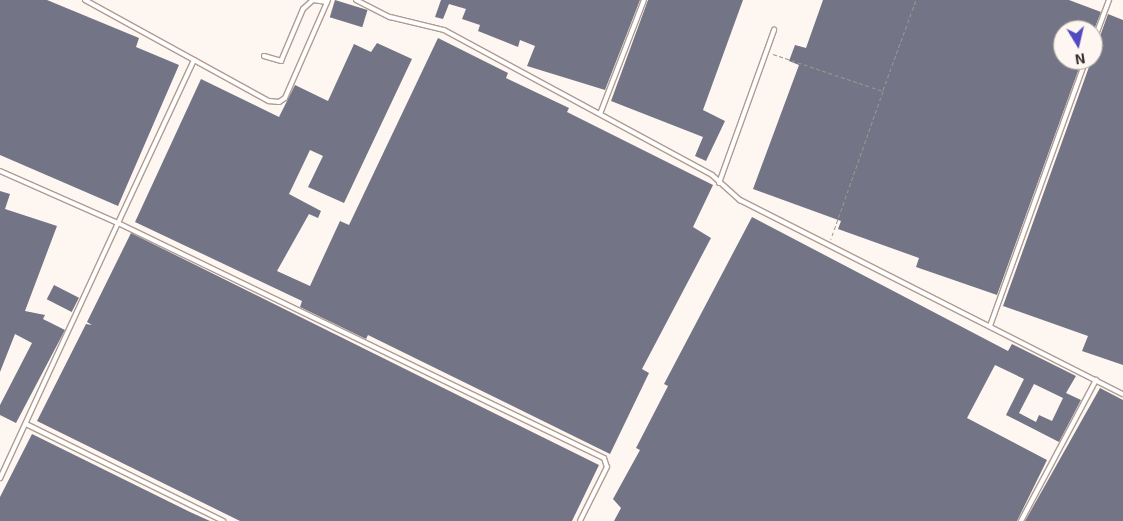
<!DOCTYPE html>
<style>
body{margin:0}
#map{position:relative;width:1123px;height:521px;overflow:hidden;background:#fef6f1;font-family:"Exo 2",sans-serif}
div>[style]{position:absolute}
.building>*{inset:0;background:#737587;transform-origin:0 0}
.path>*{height:1px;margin-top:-0.5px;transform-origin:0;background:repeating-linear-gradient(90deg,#9c948f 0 4px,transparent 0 6.5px)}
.roads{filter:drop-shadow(1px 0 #b09c91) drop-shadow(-1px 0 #b09c91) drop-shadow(0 1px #b09c91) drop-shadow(0 -1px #b09c91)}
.service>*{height:4px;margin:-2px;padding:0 2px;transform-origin:2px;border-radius:2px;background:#fff}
span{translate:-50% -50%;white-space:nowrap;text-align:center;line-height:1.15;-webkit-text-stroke:5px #fef6f1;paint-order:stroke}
.north{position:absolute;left:1053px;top:20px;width:50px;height:50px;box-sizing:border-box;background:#fef6f1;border:1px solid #aea6a1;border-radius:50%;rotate:171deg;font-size:14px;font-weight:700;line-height:20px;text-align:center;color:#362e2a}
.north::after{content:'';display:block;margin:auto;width:18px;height:22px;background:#514ac1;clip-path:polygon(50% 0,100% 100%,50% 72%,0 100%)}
</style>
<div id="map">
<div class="building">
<i style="clip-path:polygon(0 0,47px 0,139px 38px,136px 47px,179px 65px,118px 206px,0 155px)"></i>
<i style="left:335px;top:0;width:34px;height:18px;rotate:17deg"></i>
<i style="clip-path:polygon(441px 0,640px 0,605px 90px,527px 66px,535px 46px,520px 40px,518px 47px,478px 31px,480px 25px,462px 19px,466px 9px,449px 4px,443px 19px,435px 17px)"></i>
<i style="clip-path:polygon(648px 0,743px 0,703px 110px,725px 121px,706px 161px,695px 156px,703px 137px,611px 101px)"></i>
<i style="clip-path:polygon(823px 0,1069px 0,1101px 12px,1094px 30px,1063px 30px,1063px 60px,1082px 60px,997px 295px,916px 267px,919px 258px,838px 229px,841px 221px,753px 189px,799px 65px,789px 61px,795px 45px,806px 48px)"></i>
<i style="clip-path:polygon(1108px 14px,1123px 20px,1123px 365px,1082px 351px,1088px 336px,1003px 306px)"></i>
<i style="clip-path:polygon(438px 38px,508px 73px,506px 78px,569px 108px,567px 112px,713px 185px,693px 227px,711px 238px,642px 369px,649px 373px,610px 454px,368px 335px,366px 339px,300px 307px,302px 301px,135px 222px,201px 79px,279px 117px,295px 85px,328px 101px,354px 44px,371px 52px,377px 43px,412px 59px,344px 203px,308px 187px,323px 156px,310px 150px,289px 194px,321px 211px,318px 218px,309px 214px,277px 271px,310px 286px,340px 221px,349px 225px)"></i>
<i style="clip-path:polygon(0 191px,10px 194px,5px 209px,57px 226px,25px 311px,45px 315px,43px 319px,65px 330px,16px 423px,0 415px,0 405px,32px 343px,15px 334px,0 372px)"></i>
<i style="clip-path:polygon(evenodd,752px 217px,1008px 351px,1012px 344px,1076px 376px,1066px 393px,1081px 400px,1059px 442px,1006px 415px,1024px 379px,995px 365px,967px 418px,1047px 460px,1017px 521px,614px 521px,621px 508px,613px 499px,640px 450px,636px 448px,668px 386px,664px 384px,752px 217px,1034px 384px,1063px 398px,1052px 421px,1039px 415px,1036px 422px,1019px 413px,1034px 384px)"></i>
<i style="clip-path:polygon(131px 233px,599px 465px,572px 521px,240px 521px,37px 421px,86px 324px,92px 325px,87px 322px)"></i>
<i style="left:54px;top:285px;width:28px;height:16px;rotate:27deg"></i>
<i style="clip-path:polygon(1100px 388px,1123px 400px,1123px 521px,1025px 521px)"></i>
<i style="clip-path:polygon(32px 434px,190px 512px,210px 521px,0 521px,0 497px)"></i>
</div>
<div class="path">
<i style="left:773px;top:54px;width:116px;rotate:18.6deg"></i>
<i style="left:883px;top:91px;width:157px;rotate:109.4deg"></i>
<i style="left:883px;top:90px;width:96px;rotate:-69.9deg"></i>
</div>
<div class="roads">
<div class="service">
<i style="left:85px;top:0;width:210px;rotate:28.8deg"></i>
<i style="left:269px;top:101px;width:10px;rotate:6deg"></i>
<i style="left:279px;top:102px;width:7px;rotate:-34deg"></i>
<i style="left:285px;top:98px;width:107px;rotate:-66.3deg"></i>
<i style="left:356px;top:0;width:38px;rotate:27deg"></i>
<i style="left:390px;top:17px;width:56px;rotate:13.5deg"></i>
<i style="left:444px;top:30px;width:305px;rotate:28.4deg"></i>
<i style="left:712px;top:175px;width:38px;rotate:42deg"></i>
<i style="left:740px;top:200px;width:429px;rotate:26.9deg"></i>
<i style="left:1093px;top:43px;width:46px;rotate:-69.6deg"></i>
<i style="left:264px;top:56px;width:18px;rotate:16deg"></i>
<i style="left:281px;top:61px;width:56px;rotate:-67.1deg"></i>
<i style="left:303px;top:9px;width:13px;rotate:-42deg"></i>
<i style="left:313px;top:0;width:14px;rotate:8deg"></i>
<i style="left:194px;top:60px;width:180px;rotate:115deg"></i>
<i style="left:118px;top:223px;width:540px;rotate:25.81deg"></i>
<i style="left:604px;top:458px;width:9px;rotate:72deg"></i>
<i style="left:607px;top:467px;width:60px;rotate:116.6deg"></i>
<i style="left:600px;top:114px;width:122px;rotate:-68.9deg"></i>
<i style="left:0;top:171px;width:129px;rotate:23.8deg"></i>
<i style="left:118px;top:223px;width:281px;rotate:114.8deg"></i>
<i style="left:719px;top:183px;width:163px;rotate:-70.2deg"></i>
<i style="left:990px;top:326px;width:283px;rotate:-70.2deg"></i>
<i style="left:26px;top:424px;width:220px;rotate:26.2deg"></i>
<i style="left:1021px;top:521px;width:160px;rotate:-62deg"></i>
</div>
</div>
<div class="north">N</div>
</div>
